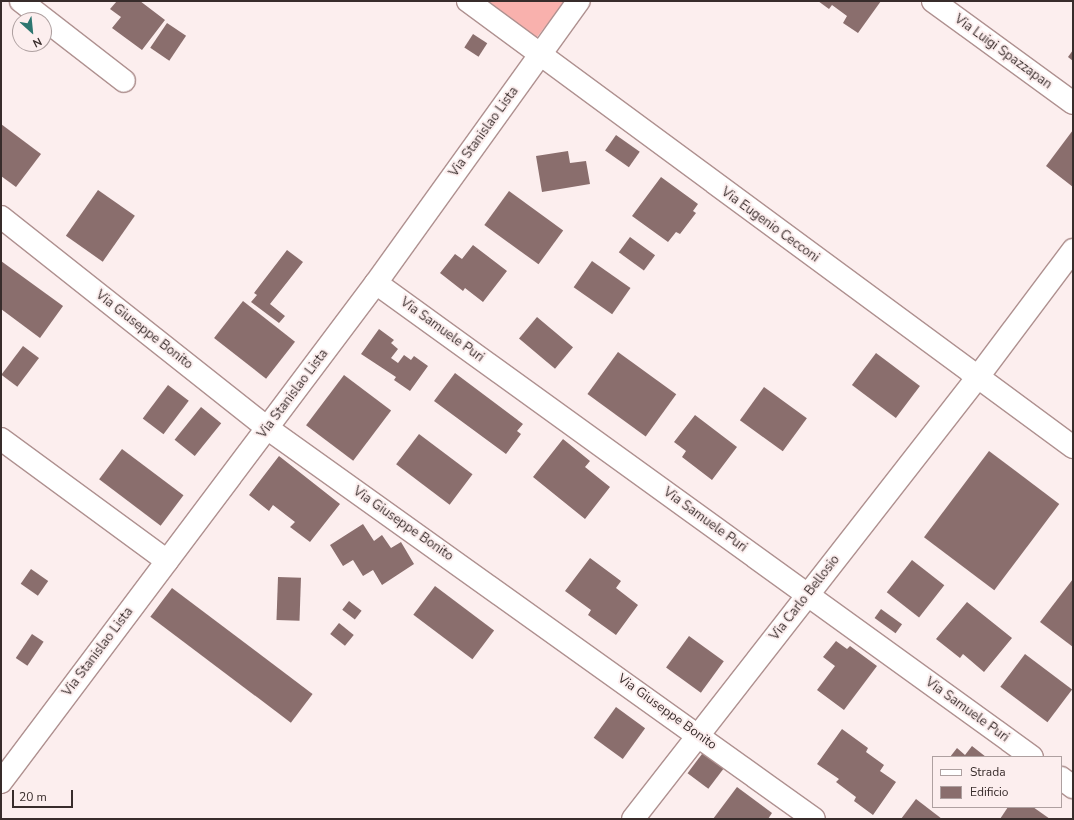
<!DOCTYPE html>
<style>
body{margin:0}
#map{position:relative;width:1074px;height:820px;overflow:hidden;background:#fceeee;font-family:"Nunito Sans",sans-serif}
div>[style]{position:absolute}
.green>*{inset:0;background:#f9b1ad}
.building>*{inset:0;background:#8a6e6d;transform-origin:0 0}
.roads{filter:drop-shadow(1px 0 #af9190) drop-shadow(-1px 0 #af9190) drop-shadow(0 1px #af9190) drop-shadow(0 -1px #af9190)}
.minor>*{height:22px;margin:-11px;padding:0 11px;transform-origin:11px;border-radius:11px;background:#fff}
span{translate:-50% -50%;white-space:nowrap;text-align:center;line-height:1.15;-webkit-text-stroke:4px #fceeee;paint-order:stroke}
.street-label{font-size:13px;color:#382c2b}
.frame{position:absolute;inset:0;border:2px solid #382c2b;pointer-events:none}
.legend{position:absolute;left:932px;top:756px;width:130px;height:52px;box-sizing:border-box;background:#fceeee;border:1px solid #aea0a0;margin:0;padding:5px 7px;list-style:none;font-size:12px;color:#382c2b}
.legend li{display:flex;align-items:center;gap:8px;height:20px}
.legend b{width:20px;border:1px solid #aea0a0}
.north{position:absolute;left:12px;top:12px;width:40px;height:40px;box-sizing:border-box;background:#fceeee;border:1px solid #aea0a0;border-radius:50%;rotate:153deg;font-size:11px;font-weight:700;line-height:16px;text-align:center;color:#382c2b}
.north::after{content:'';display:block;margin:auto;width:14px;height:18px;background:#2d7670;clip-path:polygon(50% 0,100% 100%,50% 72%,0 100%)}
.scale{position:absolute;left:12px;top:790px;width:61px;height:18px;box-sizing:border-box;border:2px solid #382c2b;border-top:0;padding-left:5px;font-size:12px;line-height:14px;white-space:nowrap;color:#382c2b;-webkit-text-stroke:3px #fceeee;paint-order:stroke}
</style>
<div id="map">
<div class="green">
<i style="clip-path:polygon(481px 1px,565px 1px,534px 41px)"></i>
</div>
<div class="building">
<i style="clip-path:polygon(117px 1px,140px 1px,165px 20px,142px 50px,112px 28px,121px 17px,110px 9px)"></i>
<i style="clip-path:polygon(818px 1px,881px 1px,858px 33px,843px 23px,847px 16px,832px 5px,829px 9px)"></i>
<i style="left:167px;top:23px;width:23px;height:30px;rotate:34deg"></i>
<i style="left:473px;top:34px;width:17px;height:16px;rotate:33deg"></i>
<i style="clip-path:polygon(1073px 50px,1073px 61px,1068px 57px)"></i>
<i style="clip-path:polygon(1px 124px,41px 154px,16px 187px,1px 176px)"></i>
<i style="clip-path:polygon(1073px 130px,1073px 187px,1046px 166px)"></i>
<i style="left:616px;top:135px;width:29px;height:19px;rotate:35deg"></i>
<i style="clip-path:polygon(568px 151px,570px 163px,586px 161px,590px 184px,542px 192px,536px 156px)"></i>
<i style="clip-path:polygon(661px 177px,698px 204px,693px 211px,696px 213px,680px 234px,676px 232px,668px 242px,632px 216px)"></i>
<i style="left:98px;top:190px;width:45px;height:56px;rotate:35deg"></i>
<i style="left:509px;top:191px;width:67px;height:42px;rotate:36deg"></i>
<i style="left:630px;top:237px;width:31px;height:19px;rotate:36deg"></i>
<i style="clip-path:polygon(473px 245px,507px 271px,483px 302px,465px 288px,463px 291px,440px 273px,455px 254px,462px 259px)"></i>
<i style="clip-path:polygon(287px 250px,303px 262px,270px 304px,285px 316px,279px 323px,251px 302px,257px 295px,254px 293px)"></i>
<i style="clip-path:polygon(1px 261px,63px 306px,40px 338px,1px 309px)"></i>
<i style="left:592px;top:261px;width:47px;height:32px;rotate:35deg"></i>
<i style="left:243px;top:301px;width:66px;height:47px;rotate:38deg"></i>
<i style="left:537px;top:317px;width:47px;height:28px;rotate:40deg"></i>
<i style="clip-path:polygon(379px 329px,394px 340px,391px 343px,398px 349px,391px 358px,398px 363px,404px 355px,411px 360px,414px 356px,428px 366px,410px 391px,394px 380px,396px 377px,361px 354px)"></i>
<i style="left:23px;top:346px;width:20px;height:36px;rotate:37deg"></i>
<i style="left:618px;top:352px;width:72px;height:52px;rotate:36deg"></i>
<i style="left:876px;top:353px;width:55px;height:40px;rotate:37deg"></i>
<i style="clip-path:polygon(455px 373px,523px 424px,517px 431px,521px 434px,506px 454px,434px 401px)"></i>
<i style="left:344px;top:375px;width:59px;height:63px;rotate:37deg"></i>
<i style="left:168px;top:385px;width:26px;height:42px;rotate:37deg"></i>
<i style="left:764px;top:387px;width:53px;height:41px;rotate:36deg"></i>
<i style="left:201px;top:407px;width:26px;height:42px;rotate:39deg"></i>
<i style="clip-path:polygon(695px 415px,737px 447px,712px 480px,682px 457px,686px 451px,674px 442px)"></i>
<i style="left:419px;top:434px;width:67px;height:38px;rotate:37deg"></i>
<i style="clip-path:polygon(563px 439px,590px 461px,585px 467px,610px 487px,585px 519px,533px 477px)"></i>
<i style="left:122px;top:449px;width:77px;height:38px;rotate:37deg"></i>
<i style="left:989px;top:451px;width:88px;height:108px;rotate:37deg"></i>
<i style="clip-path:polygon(279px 456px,340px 504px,310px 542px,290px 527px,295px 522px,273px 505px,269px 511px,249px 495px)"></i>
<i style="clip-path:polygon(363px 524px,374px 541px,382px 535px,391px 548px,401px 542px,414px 564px,382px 585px,373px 570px,363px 576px,353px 560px,343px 566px,330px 545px)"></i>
<i style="clip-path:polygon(590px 558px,621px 581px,616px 588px,638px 605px,616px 635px,588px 615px,591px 610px,565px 591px)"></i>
<i style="left:912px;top:560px;width:41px;height:41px;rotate:38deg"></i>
<i style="left:31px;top:569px;width:21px;height:18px;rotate:35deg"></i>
<i style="left:278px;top:577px;width:23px;height:43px;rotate:2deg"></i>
<i style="clip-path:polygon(1073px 579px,1073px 647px,1040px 622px)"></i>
<i style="left:435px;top:586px;width:74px;height:36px;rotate:37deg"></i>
<i style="left:172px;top:588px;width:176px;height:36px;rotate:37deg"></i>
<i style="left:349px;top:601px;width:16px;height:11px;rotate:38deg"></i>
<i style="clip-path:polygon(967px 602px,1012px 638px,984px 672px,963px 654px,960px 658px,936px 639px)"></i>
<i style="left:881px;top:609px;width:26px;height:11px;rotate:36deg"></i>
<i style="left:339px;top:623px;width:19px;height:14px;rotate:39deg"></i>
<i style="left:32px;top:634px;width:14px;height:29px;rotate:34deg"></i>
<i style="left:689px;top:636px;width:43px;height:39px;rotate:36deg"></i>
<i style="clip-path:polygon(836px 641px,847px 649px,850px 646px,877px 666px,844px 710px,817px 690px,835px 666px,823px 657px)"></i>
<i style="left:1025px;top:654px;width:59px;height:41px;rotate:37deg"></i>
<i style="left:616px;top:707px;width:36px;height:38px;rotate:36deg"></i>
<i style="clip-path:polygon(842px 729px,868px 748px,866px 752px,884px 765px,880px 771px,896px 782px,873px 815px,854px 801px,856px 797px,836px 782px,839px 779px,817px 764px)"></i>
<i style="clip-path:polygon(972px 746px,986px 757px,950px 757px,957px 748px,965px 755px)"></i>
<i style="left:705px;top:750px;width:26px;height:29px;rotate:37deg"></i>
<i style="clip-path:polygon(737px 787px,772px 813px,768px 819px,713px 819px)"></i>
<i style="clip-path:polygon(916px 799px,942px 819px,901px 819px)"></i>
<i style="clip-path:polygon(1008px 807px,1033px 807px,1050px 819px,1000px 819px)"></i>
</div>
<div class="roads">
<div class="minor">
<i style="left:21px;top:1px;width:130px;rotate:37.8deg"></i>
<i style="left:468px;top:1px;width:752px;rotate:36.4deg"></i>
<i style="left:933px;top:1px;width:173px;rotate:36.1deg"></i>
<i style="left:1px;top:217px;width:340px;rotate:38.4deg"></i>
<i style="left:267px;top:428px;width:672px;rotate:35.56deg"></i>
<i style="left:376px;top:283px;width:809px;rotate:35.85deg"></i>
<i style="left:1px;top:439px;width:206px;rotate:36.3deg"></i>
<i style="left:1061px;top:778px;width:15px;rotate:37deg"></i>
<i style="left:1px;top:782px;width:624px;rotate:-53.08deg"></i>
<i style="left:376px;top:283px;width:347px;rotate:-54.3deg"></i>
<i style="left:633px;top:819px;width:559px;rotate:-52.04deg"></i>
<i style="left:977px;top:378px;width:160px;rotate:-53.1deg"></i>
</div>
</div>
<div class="street-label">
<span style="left:1003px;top:52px;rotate:36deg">Via Luigi Spazzapan</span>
<span style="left:484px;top:132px;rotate:-54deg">Via Stanislao Lista</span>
<span style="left:770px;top:225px;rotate:36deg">Via Eugenio Cecconi</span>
<span style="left:144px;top:330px;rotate:38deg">Via Giuseppe Bonito</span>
<span style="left:442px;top:330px;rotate:36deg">Via Samuele Puri</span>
<span style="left:293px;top:394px;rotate:-53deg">Via Stanislao Lista</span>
<span style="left:705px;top:520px;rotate:36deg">Via Samuele Puri</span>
<span style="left:403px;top:524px;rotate:35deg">Via Giuseppe Bonito</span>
<span style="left:805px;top:598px;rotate:-52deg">Via Carlo Bellosio</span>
<span style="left:98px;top:652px;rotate:-53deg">Via Stanislao Lista</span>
<span style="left:967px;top:710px;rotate:36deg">Via Samuele Puri</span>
<span style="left:667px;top:712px;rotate:36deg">Via Giuseppe Bonito</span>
</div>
<div class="frame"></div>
<ul class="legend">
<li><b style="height:5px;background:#fff"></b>Strada</li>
<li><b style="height:11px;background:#8a6e6d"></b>Edificio</li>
</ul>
<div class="north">N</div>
<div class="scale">20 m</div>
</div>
